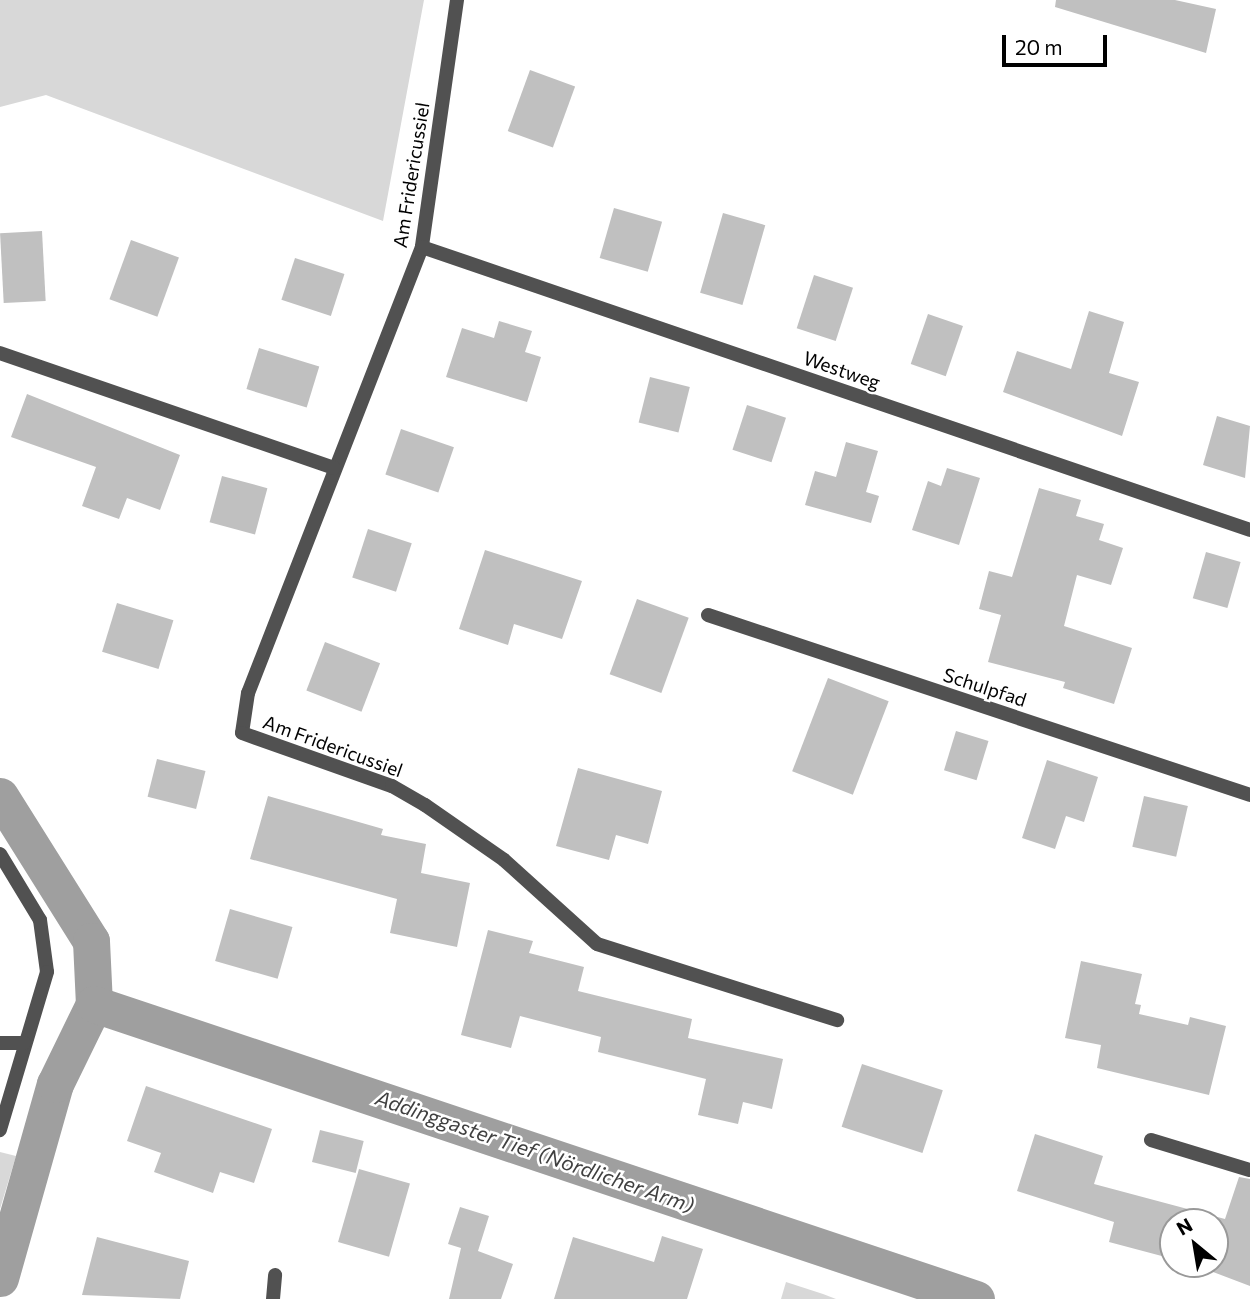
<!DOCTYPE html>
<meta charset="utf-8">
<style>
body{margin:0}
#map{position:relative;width:1250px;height:1299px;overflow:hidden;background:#fff;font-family:Commissioner,sans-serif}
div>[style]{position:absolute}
.green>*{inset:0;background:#d8d8d8}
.canal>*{height:37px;margin:-18.5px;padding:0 18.5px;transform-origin:18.5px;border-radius:18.5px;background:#9f9f9f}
.building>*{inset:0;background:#c0c0c0;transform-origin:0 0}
.minor>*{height:14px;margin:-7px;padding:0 7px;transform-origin:7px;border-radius:7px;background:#515151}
span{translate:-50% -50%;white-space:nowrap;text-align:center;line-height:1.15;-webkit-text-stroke:5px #fff;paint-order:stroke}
.street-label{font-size:19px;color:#000}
.water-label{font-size:21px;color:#404040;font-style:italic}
.north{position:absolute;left:1159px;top:1208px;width:70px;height:70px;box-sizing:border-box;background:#fff;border:2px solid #999;border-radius:50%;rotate:330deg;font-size:19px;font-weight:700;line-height:28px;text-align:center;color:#000}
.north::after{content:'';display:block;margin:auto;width:24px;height:32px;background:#000;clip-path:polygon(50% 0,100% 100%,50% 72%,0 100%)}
.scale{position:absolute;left:1002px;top:35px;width:105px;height:32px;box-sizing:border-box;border:4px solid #000;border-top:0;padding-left:9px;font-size:21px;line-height:24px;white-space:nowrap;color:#000;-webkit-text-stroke:5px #fff;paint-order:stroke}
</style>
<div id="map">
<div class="green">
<i style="clip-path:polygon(0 0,424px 0,383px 221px,46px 95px,0 107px)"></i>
<i style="clip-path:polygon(0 1152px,16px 1156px,0 1209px)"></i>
<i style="clip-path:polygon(786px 1282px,823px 1294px,836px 1299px,781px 1299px)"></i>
</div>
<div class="canal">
<i style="left:0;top:796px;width:171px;rotate:57.9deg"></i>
<i style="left:91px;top:941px;width:63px;rotate:87.3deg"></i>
<i style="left:0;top:1278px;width:202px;rotate:-74.2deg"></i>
<i style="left:55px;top:1084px;width:89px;rotate:-64deg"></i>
<i style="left:94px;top:1004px;width:930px;rotate:18.49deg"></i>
</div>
<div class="building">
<i style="clip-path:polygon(1056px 0,1175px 0,1216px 9px,1206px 53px,1055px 7px)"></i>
<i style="left:530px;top:70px;width:48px;height:65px;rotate:20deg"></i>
<i style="left:614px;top:208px;width:50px;height:52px;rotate:16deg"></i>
<i style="left:723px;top:213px;width:44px;height:83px;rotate:16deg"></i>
<i style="left:42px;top:231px;width:70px;height:42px;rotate:87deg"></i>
<i style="left:131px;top:240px;width:51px;height:63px;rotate:20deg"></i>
<i style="left:295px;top:258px;width:52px;height:44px;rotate:18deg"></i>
<i style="left:814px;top:275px;width:41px;height:56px;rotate:18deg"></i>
<i style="clip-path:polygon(1089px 311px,1124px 322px,1109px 373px,1139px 382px,1122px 436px,1003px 392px,1017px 351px,1071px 369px)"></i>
<i style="left:928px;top:314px;width:37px;height:53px;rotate:19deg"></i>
<i style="clip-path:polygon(499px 321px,532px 331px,525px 352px,541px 357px,527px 402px,446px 377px,462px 328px,494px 338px)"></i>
<i style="left:259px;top:348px;width:63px;height:43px;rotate:17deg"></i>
<i style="left:650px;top:377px;width:41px;height:47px;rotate:14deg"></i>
<i style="clip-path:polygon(27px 394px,180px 455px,160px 510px,127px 498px,119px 519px,82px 506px,96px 467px,11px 437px)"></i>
<i style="left:747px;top:405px;width:41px;height:47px;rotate:18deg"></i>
<i style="clip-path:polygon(1217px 416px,1250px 426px,1245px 478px,1203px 465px)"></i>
<i style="left:401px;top:429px;width:56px;height:48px;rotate:19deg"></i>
<i style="clip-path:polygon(846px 442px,878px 451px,866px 492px,879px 496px,871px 523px,805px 505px,815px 471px,836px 477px)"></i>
<i style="clip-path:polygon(947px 468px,980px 478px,959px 545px,912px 530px,928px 481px,941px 486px)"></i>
<i style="left:222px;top:476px;width:47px;height:48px;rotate:15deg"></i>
<i style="clip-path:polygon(1039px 488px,1081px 500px,1076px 516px,1104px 524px,1099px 540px,1123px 548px,1111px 585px,1077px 575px,1064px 626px,1132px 648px,1114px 704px,1063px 688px,1065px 682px,988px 662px,1001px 615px,979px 609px,989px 571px,1012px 577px)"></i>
<i style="left:368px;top:529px;width:46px;height:51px;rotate:18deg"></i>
<i style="clip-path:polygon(485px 550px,582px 581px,562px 639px,514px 624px,508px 645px,459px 629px)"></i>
<i style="left:1206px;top:552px;width:36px;height:48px;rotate:16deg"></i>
<i style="left:637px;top:599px;width:55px;height:80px;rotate:20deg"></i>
<i style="left:117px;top:603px;width:59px;height:51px;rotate:17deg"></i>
<i style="left:325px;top:642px;width:59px;height:52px;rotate:21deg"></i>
<i style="left:828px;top:678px;width:65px;height:100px;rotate:21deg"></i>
<i style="left:956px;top:731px;width:34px;height:41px;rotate:17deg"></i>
<i style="left:157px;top:759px;width:50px;height:39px;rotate:14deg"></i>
<i style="clip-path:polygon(1047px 760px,1098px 777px,1084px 822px,1066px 816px,1055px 849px,1022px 838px)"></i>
<i style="clip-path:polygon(578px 768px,662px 791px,648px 844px,616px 835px,609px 860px,556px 846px)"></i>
<i style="clip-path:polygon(268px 796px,383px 829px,381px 835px,426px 844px,421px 873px,470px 883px,457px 947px,390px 933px,397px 899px,250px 859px)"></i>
<i style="left:1144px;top:796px;width:45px;height:52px;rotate:13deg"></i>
<i style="left:230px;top:909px;width:65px;height:54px;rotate:16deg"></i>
<i style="clip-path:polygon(488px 930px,533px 941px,529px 953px,584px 967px,578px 991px,692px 1019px,688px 1038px,783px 1059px,772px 1109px,743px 1102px,738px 1124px,698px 1115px,706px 1079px,598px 1052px,601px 1037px,520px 1016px,511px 1048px,461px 1035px)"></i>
<i style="clip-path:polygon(1081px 961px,1142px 974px,1135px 1004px,1141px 1005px,1139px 1014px,1188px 1025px,1190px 1017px,1226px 1026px,1209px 1095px,1097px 1068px,1101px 1045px,1065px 1038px)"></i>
<i style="left:862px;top:1064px;width:85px;height:66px;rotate:18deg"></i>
<i style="clip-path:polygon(146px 1086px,272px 1129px,254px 1183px,220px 1172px,213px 1193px,154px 1172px,161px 1153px,127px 1141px)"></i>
<i style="left:320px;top:1130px;width:45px;height:33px;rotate:14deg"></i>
<i style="clip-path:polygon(1035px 1134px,1103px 1156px,1094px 1184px,1225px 1219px,1239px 1177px,1250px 1179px,1250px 1286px,1192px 1264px,1215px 1264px,1215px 1222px,1173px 1222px,1173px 1259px,1109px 1242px,1114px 1222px,1017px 1191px)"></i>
<i style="left:359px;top:1169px;width:53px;height:76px;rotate:16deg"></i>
<i style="clip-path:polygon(460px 1207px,489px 1216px,478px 1251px,513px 1264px,501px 1299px,449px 1299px,461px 1248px,448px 1244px)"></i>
<i style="clip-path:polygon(662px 1236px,703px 1249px,687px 1299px,554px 1299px,573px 1237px,654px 1262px)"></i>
<i style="clip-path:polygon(97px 1237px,189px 1261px,180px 1299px,82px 1295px)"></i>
</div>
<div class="minor">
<i style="left:457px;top:0;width:249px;rotate:98.1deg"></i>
<i style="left:422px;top:247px;width:479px;rotate:111.3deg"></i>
<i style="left:248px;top:693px;width:40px;rotate:98.5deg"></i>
<i style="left:242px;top:733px;width:159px;rotate:19.5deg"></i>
<i style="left:392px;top:786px;width:38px;rotate:30deg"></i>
<i style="left:425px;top:805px;width:96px;rotate:34.8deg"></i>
<i style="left:504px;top:860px;width:125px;rotate:42.1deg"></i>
<i style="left:597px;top:944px;width:252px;rotate:17.6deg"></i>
<i style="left:422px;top:247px;width:875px;rotate:18.87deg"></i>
<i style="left:0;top:353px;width:353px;rotate:19deg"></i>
<i style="left:708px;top:615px;width:571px;rotate:18.37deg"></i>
<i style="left:0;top:854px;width:77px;rotate:58.8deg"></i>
<i style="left:40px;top:920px;width:52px;rotate:82.3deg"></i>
<i style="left:47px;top:972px;width:165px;rotate:106.6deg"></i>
<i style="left:0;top:1043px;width:24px"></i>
<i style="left:1151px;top:1140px;width:103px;rotate:16.9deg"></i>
<i style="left:273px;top:1299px;width:24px;rotate:-85deg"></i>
</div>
<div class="street-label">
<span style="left:411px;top:175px;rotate:-81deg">Am Fridericussiel</span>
<span style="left:842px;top:370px;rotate:19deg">Westweg</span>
<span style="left:985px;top:687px;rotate:18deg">Schulpfad</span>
<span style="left:333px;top:746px;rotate:20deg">Am Fridericussiel</span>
</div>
<div class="water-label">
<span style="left:535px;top:1151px;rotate:19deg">Addinggaster Tief (Nördlicher Arm)</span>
</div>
<div class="north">N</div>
<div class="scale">20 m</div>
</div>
